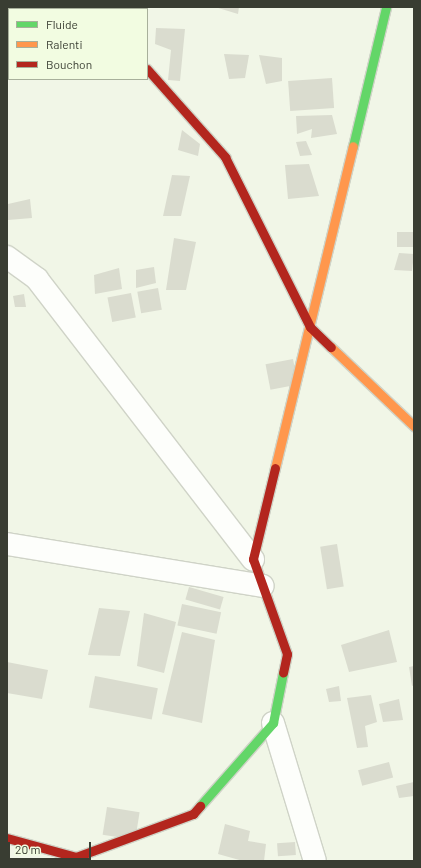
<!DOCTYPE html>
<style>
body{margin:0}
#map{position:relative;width:421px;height:868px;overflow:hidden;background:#f1f6e7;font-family:Barlow,sans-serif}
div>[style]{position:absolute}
.building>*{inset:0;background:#dadccf;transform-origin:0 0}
.roads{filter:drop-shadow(1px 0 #cfd3c7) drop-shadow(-1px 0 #cfd3c7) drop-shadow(0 1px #cfd3c7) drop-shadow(0 -1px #cfd3c7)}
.street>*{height:22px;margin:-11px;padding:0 11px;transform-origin:11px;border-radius:11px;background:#fdfefb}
.fast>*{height:9px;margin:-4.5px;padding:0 4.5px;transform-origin:4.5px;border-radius:4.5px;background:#63d668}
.slow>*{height:9px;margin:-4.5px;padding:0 4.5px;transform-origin:4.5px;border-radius:4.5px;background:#ff974d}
.jam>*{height:9px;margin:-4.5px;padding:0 4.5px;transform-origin:4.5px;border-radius:4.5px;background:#b3261e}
span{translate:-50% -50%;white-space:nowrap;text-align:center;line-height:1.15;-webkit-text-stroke:4px #f2fce1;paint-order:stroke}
.frame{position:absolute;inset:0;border:8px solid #393d32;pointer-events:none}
.legend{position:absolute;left:8px;top:8px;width:140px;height:72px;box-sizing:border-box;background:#f2fce1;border:1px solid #a8b09b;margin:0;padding:5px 7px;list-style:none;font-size:12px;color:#393d32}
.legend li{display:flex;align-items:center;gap:8px;height:20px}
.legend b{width:20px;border:1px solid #a8b09b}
.scale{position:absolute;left:8px;top:842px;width:83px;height:18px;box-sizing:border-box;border:2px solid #393d32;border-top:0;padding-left:5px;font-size:12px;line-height:14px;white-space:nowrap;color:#393d32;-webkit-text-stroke:3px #f2fce1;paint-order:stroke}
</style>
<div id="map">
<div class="building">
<i style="clip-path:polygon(215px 7px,239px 7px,238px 14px)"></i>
<i style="clip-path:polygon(156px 28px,185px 29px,180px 81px,168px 80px,171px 50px,155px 44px)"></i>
<i style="clip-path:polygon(224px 54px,249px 55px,245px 78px,229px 79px)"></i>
<i style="clip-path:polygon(259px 55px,282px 58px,282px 81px,266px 84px)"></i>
<i style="left:332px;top:78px;width:30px;height:44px;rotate:86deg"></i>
<i style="clip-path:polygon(332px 115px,337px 134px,311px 138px,312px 129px,297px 134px,296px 116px)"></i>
<i style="clip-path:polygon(182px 130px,200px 144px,198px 156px,178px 150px)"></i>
<i style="clip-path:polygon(306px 141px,312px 155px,300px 156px,296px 142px)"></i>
<i style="clip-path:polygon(309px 164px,319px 196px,288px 199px,285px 165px)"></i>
<i style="clip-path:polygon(172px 175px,190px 176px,181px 216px,163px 216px)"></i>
<i style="clip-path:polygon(30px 199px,32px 218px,8px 220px,8px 204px)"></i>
<i style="left:397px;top:232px;width:17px;height:15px"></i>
<i style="clip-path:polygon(174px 238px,196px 242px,186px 290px,166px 290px)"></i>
<i style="clip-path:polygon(399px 253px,414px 254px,412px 271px,394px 270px)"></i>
<i style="clip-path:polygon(154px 267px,156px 283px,136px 288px,136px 270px)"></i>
<i style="clip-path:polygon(119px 268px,122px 289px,95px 294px,94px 275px)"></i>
<i style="left:158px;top:288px;width:22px;height:21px;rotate:80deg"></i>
<i style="left:131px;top:293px;width:25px;height:24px;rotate:79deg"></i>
<i style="clip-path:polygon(24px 294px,26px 307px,15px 307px,13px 296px)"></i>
<i style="left:293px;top:359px;width:26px;height:28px;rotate:79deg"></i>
<i style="left:337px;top:544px;width:43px;height:17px;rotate:81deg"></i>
<i style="left:189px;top:587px;width:36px;height:13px;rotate:16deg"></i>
<i style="left:182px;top:604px;width:40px;height:22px;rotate:12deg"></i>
<i style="clip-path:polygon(99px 608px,130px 611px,120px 656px,88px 655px)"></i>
<i style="clip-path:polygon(144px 613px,176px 622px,164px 673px,137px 666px)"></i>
<i style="clip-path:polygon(389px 630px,397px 662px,349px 672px,341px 645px)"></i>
<i style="clip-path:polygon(182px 632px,215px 640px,202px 723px,162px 714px)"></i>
<i style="clip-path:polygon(7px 662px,48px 670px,42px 699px,7px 693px)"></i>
<i style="clip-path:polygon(414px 666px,414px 685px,412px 686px,409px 667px)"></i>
<i style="left:95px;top:676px;width:64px;height:32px;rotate:11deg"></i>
<i style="clip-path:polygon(339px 686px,341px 701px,329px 702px,326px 689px)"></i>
<i style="clip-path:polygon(371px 695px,377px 722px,365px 726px,368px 747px,357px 748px,347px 698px)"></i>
<i style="clip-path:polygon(399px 699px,403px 720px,383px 722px,379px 704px)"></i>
<i style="left:389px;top:762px;width:16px;height:32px;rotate:75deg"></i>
<i style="clip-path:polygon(414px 782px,414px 796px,399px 798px,396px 786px)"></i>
<i style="left:107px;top:807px;width:33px;height:28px;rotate:9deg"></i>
<i style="clip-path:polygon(225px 824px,250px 831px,248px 841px,266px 844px,264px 861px,243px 861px,218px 854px)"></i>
<i style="left:295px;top:842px;width:13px;height:18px;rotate:86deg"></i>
</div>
<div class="roads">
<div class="street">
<i style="left:87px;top:7px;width:3px;rotate:45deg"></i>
<i style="left:7px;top:68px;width:2px"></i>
<i style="left:7px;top:257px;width:37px;rotate:36deg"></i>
<i style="left:37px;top:279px;width:354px;rotate:52.4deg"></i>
<i style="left:7px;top:544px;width:259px;rotate:9.3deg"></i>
<i style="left:273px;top:723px;width:144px;rotate:73.1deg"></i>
</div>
<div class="fast">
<i style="left:353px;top:146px;width:143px;rotate:-76.6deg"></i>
<i style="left:200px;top:806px;width:111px;rotate:-48.7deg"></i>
<i style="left:273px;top:723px;width:51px;rotate:-78.7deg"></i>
</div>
<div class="slow">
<i style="left:331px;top:347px;width:115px;rotate:43.6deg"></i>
<i style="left:275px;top:468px;width:331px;rotate:-76.4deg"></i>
</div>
<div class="jam">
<i style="left:147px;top:69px;width:118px;rotate:48.4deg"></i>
<i style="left:225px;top:157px;width:190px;rotate:63.4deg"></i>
<i style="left:310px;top:327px;width:29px;rotate:44deg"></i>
<i style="left:275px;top:468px;width:94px;rotate:103.6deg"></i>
<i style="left:253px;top:559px;width:101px;rotate:70.3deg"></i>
<i style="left:287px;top:654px;width:19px;rotate:102deg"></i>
<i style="left:7px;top:838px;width:72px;rotate:15.4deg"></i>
<i style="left:76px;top:857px;width:125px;rotate:-20.2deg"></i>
<i style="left:193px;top:814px;width:11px;rotate:-49deg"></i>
</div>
</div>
<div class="frame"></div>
<ul class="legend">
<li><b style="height:5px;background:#63d668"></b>Fluide</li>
<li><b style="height:5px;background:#ff974d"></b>Ralenti</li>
<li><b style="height:5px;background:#b3261e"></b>Bouchon</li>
</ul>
<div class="scale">20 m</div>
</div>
